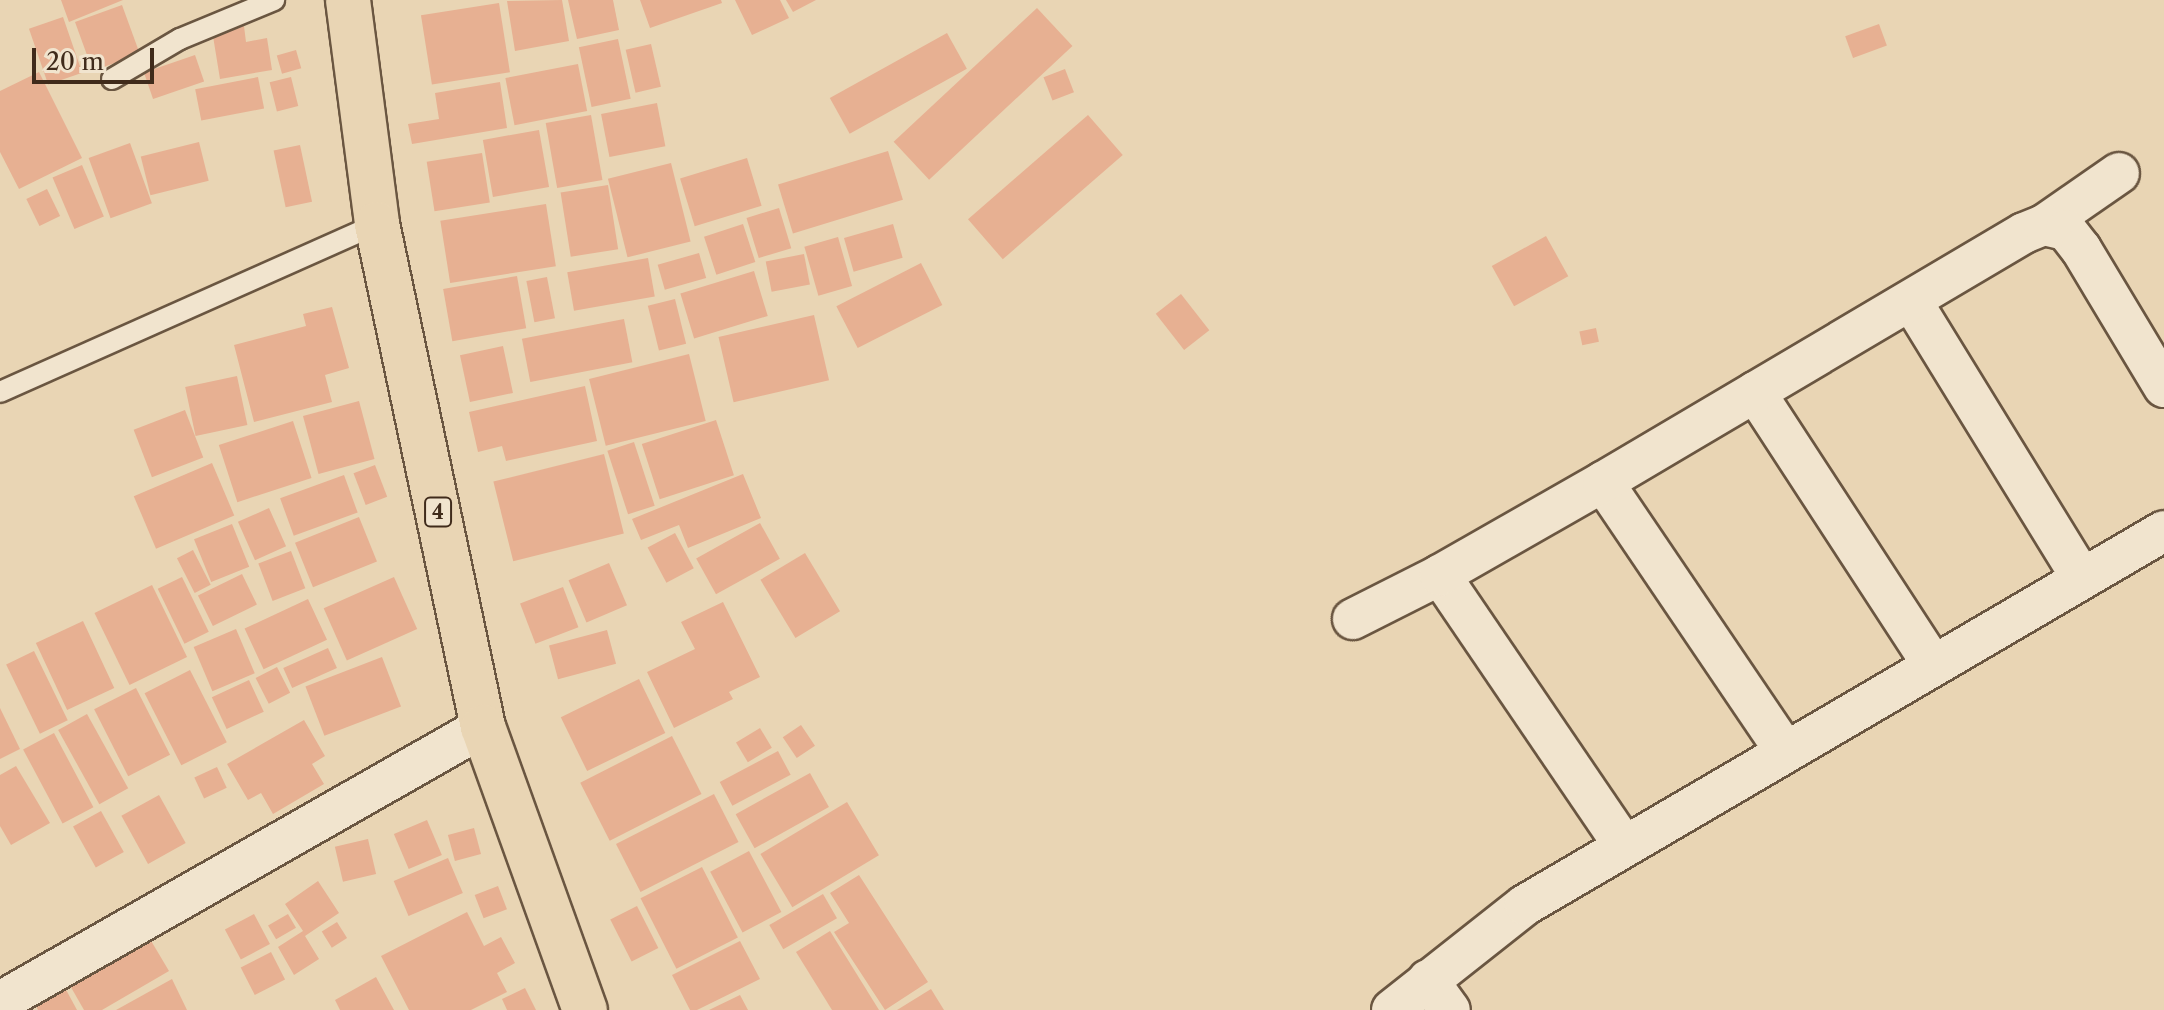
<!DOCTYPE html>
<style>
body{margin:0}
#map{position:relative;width:2164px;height:1010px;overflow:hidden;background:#e9d5b4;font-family:"Libre Caslon Text",serif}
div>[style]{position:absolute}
.building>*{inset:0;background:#e7b092;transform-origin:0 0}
.roads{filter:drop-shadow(2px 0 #6a5641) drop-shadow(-2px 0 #6a5641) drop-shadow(0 2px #6a5641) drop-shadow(0 -2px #6a5641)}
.lane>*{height:20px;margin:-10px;padding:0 10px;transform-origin:10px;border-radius:10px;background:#f1e4ce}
.street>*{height:40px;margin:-20px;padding:0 20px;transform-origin:20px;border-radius:20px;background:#f1e4ce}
.highway>*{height:44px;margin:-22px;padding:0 22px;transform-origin:22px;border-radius:22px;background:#e9d5b4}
span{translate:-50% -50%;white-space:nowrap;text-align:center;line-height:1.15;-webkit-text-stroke:8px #f1e4ce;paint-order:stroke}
.shield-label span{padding:2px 6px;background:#f1e4ce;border:2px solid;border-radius:6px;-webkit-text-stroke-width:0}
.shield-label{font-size:20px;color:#402b1b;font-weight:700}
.scale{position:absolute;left:32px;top:48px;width:122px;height:36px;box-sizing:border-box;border:4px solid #402b1b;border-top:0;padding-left:10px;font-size:24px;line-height:28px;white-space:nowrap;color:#402b1b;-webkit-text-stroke:6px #f1e4ce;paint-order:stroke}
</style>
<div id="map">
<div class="building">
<i style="clip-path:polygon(61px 0,123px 0,69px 22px)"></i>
<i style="clip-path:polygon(562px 0,569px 41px,515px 51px,507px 1px)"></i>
<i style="clip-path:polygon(568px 0,613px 0,619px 30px,577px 39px)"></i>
<i style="clip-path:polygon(640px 0,721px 0,722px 3px,650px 28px)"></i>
<i style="clip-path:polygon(735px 0,780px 0,789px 18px,752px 35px)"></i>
<i style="clip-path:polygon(786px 0,816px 0,793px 12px)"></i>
<i style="left:499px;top:3px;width:70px;height:79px;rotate:81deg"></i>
<i style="left:122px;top:5px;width:52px;height:50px;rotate:70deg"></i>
<i style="left:1037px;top:8px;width:52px;height:196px;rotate:47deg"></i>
<i style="left:63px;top:17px;width:59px;height:36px;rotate:71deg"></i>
<i style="left:1879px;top:24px;width:23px;height:36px;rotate:70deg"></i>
<i style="clip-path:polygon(244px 26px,246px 42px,267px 38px,272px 70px,220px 79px,212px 30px)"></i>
<i style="left:947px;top:33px;width:41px;height:134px;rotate:61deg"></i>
<i style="left:618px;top:39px;width:61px;height:40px;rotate:78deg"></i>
<i style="left:651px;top:44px;width:44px;height:26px;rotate:77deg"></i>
<i style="left:296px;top:50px;width:19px;height:20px;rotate:74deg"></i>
<i style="left:195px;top:55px;width:28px;height:54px;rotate:71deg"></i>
<i style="left:578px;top:64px;width:48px;height:74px;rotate:79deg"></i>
<i style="left:1065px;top:69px;width:25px;height:23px;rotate:69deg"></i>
<i style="clip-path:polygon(39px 72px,82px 158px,19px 189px,0 152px,0 91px)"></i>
<i style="left:258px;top:77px;width:32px;height:64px;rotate:79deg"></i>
<i style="left:291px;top:77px;width:30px;height:22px;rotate:76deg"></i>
<i style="clip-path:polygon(500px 82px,507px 128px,412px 144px,408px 124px,439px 119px,435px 93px)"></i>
<i style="left:657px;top:103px;width:44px;height:57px;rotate:79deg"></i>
<i style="left:591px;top:115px;width:66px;height:46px;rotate:80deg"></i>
<i style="left:1088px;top:115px;width:53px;height:159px;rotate:49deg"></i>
<i style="left:539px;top:130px;width:58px;height:57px;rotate:80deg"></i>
<i style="left:199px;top:142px;width:40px;height:60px;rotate:76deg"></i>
<i style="left:130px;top:143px;width:64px;height:44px;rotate:70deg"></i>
<i style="left:300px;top:145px;width:58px;height:27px;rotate:78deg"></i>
<i style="left:888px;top:151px;width:51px;height:115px;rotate:73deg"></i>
<i style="left:482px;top:153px;width:50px;height:56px;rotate:81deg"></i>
<i style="left:747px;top:158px;width:50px;height:70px;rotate:73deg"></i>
<i style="left:671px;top:163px;width:81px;height:65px;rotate:76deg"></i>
<i style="left:82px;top:165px;width:56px;height:32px;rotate:67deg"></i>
<i style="left:608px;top:185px;width:65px;height:48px;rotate:81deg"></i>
<i style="left:47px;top:189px;width:30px;height:23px;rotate:64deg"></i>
<i style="left:546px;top:204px;width:63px;height:107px;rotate:81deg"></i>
<i style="left:779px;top:208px;width:42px;height:34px;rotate:73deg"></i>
<i style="left:743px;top:224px;width:40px;height:41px;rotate:72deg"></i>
<i style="left:893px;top:224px;width:35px;height:51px;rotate:74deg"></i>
<i style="left:1546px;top:236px;width:46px;height:62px;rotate:61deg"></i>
<i style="left:838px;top:237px;width:51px;height:35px;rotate:74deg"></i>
<i style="left:699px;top:253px;width:26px;height:43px;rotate:74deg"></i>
<i style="left:804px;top:254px;width:31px;height:39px;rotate:79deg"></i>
<i style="left:648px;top:258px;width:39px;height:82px;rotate:80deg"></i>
<i style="left:921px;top:263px;width:47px;height:95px;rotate:63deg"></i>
<i style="left:754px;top:271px;width:47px;height:77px;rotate:73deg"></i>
<i style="left:517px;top:276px;width:53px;height:75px;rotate:80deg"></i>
<i style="left:547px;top:277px;width:42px;height:21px;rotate:79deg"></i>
<i style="left:1181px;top:294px;width:46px;height:32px;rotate:52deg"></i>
<i style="left:675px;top:299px;width:46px;height:28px;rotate:76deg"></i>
<i style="clip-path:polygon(332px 307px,349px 368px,325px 375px,332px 402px,254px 422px,234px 345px,306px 326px,303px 314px)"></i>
<i style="left:814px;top:315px;width:67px;height:98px;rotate:77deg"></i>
<i style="left:624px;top:319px;width:44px;height:104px;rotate:79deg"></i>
<i style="left:1596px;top:328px;width:14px;height:17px;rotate:78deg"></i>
<i style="left:503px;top:346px;width:48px;height:44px;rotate:78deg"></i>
<i style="left:689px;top:354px;width:69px;height:103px;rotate:76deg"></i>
<i style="left:237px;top:376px;width:50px;height:53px;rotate:78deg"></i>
<i style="clip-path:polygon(585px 386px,597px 441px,506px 461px,502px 446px,478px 452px,469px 412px)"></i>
<i style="left:359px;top:401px;width:60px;height:58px;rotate:75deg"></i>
<i style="left:185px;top:410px;width:51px;height:55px;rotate:69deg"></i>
<i style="left:716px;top:420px;width:58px;height:78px;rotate:72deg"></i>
<i style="left:293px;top:421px;width:60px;height:78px;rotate:72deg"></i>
<i style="left:634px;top:442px;width:67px;height:28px;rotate:72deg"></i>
<i style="left:604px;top:454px;width:82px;height:114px;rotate:76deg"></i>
<i style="left:212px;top:463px;width:57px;height:85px;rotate:67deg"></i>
<i style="left:375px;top:465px;width:34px;height:23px;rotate:69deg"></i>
<i style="clip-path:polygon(743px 474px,761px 518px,688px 548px,679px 525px,641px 540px,632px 519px)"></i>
<i style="left:344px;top:475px;width:40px;height:68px;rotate:70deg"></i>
<i style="left:269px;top:508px;width:42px;height:34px;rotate:66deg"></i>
<i style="left:359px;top:517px;width:48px;height:69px;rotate:68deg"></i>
<i style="left:760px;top:523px;width:41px;height:73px;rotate:61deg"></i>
<i style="left:232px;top:524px;width:46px;height:41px;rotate:68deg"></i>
<i style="left:675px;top:533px;width:40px;height:31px;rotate:62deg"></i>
<i style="left:193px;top:550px;width:39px;height:18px;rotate:63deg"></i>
<i style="left:291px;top:551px;width:40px;height:35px;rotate:69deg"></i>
<i style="left:805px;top:553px;width:68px;height:52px;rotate:59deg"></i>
<i style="left:609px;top:563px;width:46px;height:44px;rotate:67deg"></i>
<i style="left:242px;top:574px;width:34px;height:49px;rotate:64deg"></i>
<i style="left:182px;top:577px;width:61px;height:27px;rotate:64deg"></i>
<i style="left:394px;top:577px;width:57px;height:77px;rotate:66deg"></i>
<i style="left:152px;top:585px;width:80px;height:64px;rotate:64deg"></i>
<i style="left:563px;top:587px;width:43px;height:46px;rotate:69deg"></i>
<i style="left:308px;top:599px;width:45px;height:70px;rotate:65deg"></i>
<i style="clip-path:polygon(723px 602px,760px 677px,729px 692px,733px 699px,674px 728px,647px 672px,695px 649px,681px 622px)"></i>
<i style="left:83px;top:621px;width:74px;height:52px;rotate:65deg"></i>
<i style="left:236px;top:629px;width:48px;height:46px;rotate:67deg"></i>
<i style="left:607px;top:630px;width:35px;height:60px;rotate:75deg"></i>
<i style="left:328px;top:648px;width:22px;height:49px;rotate:66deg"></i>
<i style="left:34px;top:651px;width:77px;height:31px;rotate:64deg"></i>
<i style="left:382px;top:657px;width:53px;height:82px;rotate:69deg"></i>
<i style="left:277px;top:667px;width:29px;height:24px;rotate:63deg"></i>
<i style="left:190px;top:670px;width:81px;height:51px;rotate:63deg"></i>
<i style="left:639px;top:679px;width:60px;height:87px;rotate:64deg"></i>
<i style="left:249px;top:680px;width:35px;height:41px;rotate:65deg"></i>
<i style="left:136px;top:688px;width:75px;height:47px;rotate:63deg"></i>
<i style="clip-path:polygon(0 708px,20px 749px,0 759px)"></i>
<i style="left:87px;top:714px;width:85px;height:33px;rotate:61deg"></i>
<i style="clip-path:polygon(304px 720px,325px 756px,312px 764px,324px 784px,273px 814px,261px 793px,248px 800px,227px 764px)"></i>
<i style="left:801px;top:725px;width:25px;height:22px;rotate:56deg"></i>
<i style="left:760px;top:728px;width:23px;height:28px;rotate:59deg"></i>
<i style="left:54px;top:733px;width:84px;height:35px;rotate:62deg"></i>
<i style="left:672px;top:736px;width:65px;height:103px;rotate:63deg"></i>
<i style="left:778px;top:751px;width:27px;height:66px;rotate:62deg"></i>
<i style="clip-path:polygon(16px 766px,50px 823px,11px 845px,0 826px,0 775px)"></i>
<i style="left:217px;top:767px;width:23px;height:25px;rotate:65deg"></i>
<i style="left:810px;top:773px;width:39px;height:85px;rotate:61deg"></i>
<i style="left:714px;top:794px;width:54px;height:110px;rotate:63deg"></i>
<i style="left:159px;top:795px;width:55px;height:43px;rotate:61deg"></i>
<i style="left:847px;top:802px;width:62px;height:101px;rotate:59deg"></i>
<i style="left:101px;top:811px;width:47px;height:32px;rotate:61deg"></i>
<i style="left:427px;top:820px;width:38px;height:36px;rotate:67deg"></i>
<i style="left:474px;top:828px;width:27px;height:27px;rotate:75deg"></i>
<i style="left:368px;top:839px;width:36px;height:34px;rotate:77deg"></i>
<i style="left:749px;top:851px;width:69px;height:44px;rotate:62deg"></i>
<i style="left:448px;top:858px;width:38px;height:59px;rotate:67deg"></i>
<i style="left:702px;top:867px;width:79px;height:69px;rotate:63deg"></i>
<i style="clip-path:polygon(859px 875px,928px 982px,885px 1010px,834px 932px,849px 923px,830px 893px)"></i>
<i style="clip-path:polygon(318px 881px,339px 913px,305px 936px,319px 959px,294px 975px,278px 947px,303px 931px,285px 904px)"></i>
<i style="left:498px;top:886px;width:25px;height:25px;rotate:69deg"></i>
<i style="left:823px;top:894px;width:28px;height:62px;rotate:60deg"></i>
<i style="left:637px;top:906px;width:47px;height:30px;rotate:63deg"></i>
<i style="clip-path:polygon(467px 912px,484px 946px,501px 937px,515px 963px,497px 973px,507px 992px,471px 1010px,409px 1010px,381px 956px)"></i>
<i style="left:254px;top:914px;width:34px;height:33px;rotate:62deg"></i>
<i style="left:288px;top:914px;width:16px;height:23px;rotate:60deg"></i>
<i style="left:337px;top:922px;width:19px;height:18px;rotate:58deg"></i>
<i style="clip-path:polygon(144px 929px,169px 971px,102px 1010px,84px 1010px,64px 975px)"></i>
<i style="clip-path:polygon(830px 931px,879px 1010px,832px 1010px,796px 952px)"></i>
<i style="clip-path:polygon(740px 941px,760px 979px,697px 1010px,690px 1010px,672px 975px)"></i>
<i style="left:271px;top:952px;width:31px;height:34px;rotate:63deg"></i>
<i style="clip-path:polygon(58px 975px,77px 1010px,38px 1010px,28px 991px)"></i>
<i style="clip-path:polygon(376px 977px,394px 1010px,340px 1010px,335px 1000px)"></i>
<i style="clip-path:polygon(172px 979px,187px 1010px,116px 1010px)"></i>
<i style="clip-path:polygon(525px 988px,536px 1010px,507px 1010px,502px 999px)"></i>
<i style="clip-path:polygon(931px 989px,944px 1010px,897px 1010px)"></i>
<i style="clip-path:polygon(740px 995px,748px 1010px,709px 1010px)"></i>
</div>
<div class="roads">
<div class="lane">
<i style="left:112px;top:79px;width:79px;rotate:-30.5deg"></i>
<i style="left:180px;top:39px;width:102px;rotate:-22.5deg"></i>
<i style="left:0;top:392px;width:413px;rotate:-24deg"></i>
</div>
<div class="street">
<i style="left:2044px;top:225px;width:91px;rotate:-34.7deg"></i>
<i style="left:1912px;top:302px;width:324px;rotate:58.4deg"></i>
<i style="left:1755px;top:392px;width:325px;rotate:56.9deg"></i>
<i style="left:1603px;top:482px;width:326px;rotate:55.9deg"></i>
<i style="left:1440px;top:575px;width:328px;rotate:55.8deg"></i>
<i style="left:1353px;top:619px;width:97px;rotate:-26.8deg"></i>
<i style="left:1440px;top:575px;width:188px;rotate:-29.7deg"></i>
<i style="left:1603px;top:482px;width:489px;rotate:-30.6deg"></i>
<i style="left:2024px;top:233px;width:22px;rotate:-22deg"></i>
<i style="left:2044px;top:225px;width:23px;rotate:13deg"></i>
<i style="left:2066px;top:230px;width:24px;rotate:52deg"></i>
<i style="left:2081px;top:249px;width:161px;rotate:59deg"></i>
<i style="left:1428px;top:980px;width:37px;rotate:54deg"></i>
<i style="left:0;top:1002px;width:556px;rotate:-29.66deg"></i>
<i style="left:1392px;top:1010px;width:169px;rotate:-38.3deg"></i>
<i style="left:1525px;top:905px;width:740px;rotate:-30.34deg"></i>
</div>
<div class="highway">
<i style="left:348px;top:0;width:226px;rotate:82.6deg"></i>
<i style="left:377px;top:224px;width:514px;rotate:78.1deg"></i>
<i style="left:483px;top:727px;width:301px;rotate:70.2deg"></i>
</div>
</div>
<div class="shield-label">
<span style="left:438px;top:512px">4</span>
</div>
<div class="scale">20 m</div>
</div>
